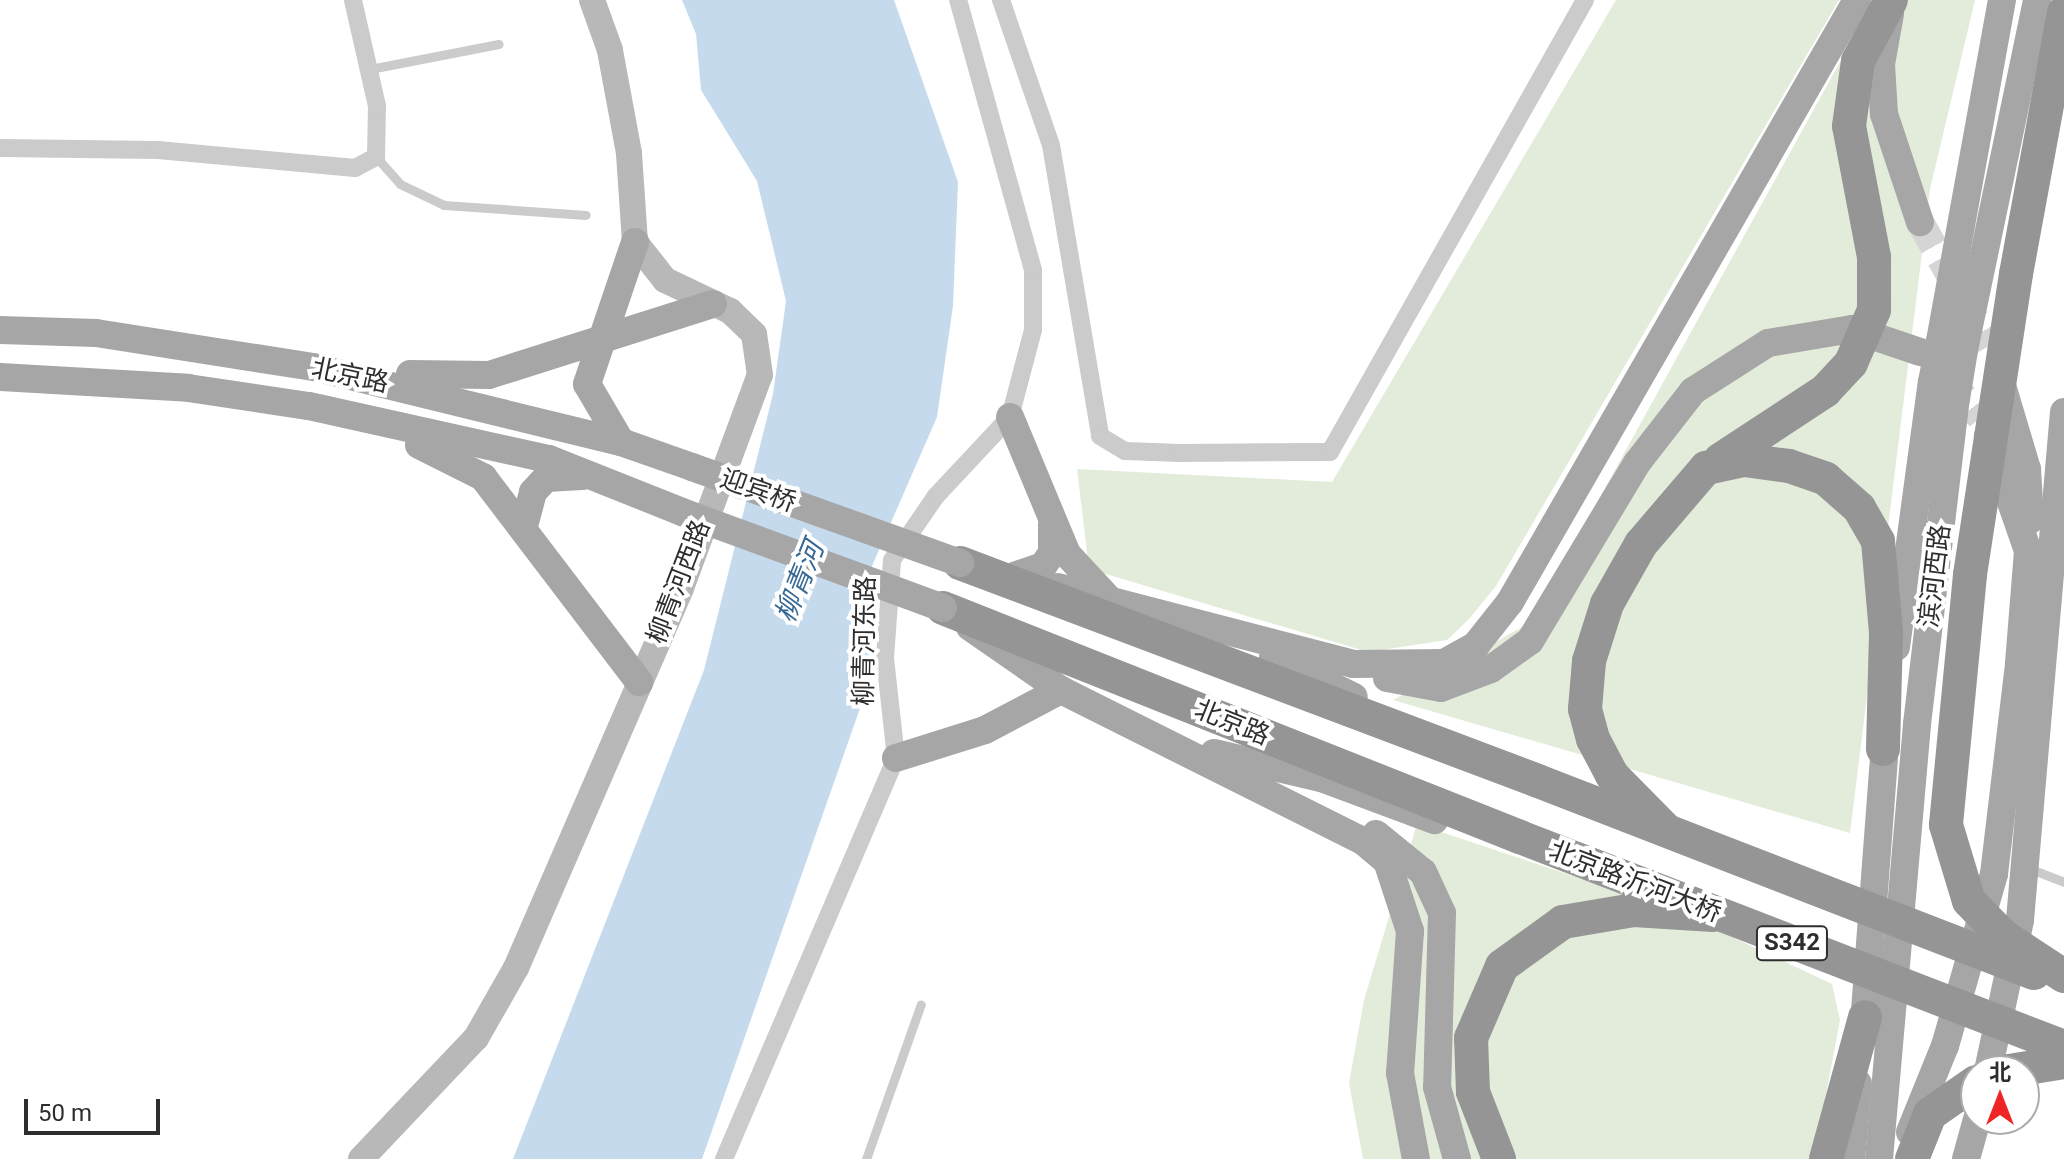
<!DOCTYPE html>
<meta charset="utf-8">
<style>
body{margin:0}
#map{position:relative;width:2064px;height:1159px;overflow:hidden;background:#fff;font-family:Roboto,"Noto Sans SC",sans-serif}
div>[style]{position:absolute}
.green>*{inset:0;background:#e3ecda}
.water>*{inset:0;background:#c5dbed}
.primary-tunnel>*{height:28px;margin-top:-14px;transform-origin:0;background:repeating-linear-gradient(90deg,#d5d5d5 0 28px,transparent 0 42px)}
.lane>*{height:9px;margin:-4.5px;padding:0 4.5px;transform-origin:4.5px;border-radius:4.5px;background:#cbcbcb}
.street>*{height:18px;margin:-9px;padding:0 9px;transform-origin:9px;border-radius:9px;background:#cbcbcb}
.secondary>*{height:26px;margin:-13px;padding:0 13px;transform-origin:13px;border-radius:13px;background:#b8b8b8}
.primary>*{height:28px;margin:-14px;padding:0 14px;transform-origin:14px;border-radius:14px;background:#a6a6a6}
.highway>*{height:34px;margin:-17px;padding:0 17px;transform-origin:17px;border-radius:17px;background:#959595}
.primary-bridge>*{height:28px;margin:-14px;padding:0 14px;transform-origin:14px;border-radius:14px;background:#a6a6a6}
.highway-bridge>*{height:34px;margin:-17px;padding:0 17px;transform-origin:17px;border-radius:17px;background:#959595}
span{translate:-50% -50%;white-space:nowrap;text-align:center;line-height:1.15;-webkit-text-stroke:8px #fff;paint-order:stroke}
.shield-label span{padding:2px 6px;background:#fff;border:2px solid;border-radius:6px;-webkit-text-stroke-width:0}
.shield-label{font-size:24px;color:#2e2e2e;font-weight:700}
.street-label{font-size:26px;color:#2e2e2e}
.water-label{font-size:28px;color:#376994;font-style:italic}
.north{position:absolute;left:1960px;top:1055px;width:80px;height:80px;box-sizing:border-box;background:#fff;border:2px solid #ababab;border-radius:50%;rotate:0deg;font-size:22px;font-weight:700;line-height:32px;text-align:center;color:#2e2e2e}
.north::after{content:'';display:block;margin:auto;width:28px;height:36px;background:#ef2525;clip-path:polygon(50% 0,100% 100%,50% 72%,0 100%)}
.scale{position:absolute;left:24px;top:1099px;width:136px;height:36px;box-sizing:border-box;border:4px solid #2e2e2e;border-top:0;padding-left:10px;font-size:24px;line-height:28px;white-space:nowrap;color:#2e2e2e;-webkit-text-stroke:6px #fff;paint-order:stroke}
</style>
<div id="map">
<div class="green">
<i style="clip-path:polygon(1616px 0,1839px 0,1496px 586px,1469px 619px,1447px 640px,1368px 652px,1089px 569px,1077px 469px,1332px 482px)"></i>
<i style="clip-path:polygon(1904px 0,1975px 0,1930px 189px,1850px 833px,1393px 700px,1531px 622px,1851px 42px,1868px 77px,1892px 56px)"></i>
<i style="clip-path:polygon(1417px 824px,1675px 910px,1832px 984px,1840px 1020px,1814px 1159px,1363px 1159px,1349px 1083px,1364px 1000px)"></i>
</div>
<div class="water">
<i style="clip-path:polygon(682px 0,894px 0,958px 182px,953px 306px,937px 417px,872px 566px,872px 674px,702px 1159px,513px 1159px,704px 670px,773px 394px,786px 301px,757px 181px,701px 90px,696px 34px)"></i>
</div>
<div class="primary-tunnel">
<i style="left:1920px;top:222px;width:142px;rotate:60.6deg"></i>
<i style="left:1946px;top:375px;width:55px;rotate:50.9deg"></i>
</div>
<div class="lane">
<i style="left:370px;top:69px;width:131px;rotate:-11deg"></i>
<i style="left:376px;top:157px;width:36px;rotate:48deg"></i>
<i style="left:400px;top:184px;width:49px;rotate:25.5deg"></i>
<i style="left:444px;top:205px;width:142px;rotate:4deg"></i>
<i style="left:2028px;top:868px;width:39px;rotate:21deg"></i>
<i style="left:866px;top:1159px;width:164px;rotate:-70.5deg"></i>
</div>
<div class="street">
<i style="left:1001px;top:0;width:153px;rotate:71deg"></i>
<i style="left:1051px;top:145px;width:295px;rotate:80.4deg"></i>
<i style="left:1100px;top:436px;width:29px;rotate:31deg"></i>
<i style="left:1125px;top:451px;width:55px;rotate:2.1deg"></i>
<i style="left:1180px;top:453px;width:150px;rotate:-0.4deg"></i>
<i style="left:1330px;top:452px;width:519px;rotate:-60.57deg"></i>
<i style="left:0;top:148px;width:158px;rotate:0.7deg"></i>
<i style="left:158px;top:150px;width:198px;rotate:5.2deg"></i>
<i style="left:355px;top:168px;width:24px;rotate:-28deg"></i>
<i style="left:376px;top:157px;width:51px;rotate:-88.9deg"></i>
<i style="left:377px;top:106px;width:109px;rotate:-102.8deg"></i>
<i style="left:724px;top:1159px;width:436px;rotate:-66.8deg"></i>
<i style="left:896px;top:758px;width:101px;rotate:-96.3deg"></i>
<i style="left:885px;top:658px;width:98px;rotate:-85.9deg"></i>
<i style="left:892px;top:560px;width:78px;rotate:-55.5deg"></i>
<i style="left:936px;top:496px;width:108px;rotate:-46.9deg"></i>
<i style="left:1010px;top:417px;width:90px;rotate:-75.2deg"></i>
<i style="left:1033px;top:330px;width:60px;rotate:-90deg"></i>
<i style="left:1033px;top:270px;width:280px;rotate:-105.5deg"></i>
</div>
<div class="secondary">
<i style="left:361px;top:1159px;width:167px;rotate:-46.5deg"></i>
<i style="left:476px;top:1038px;width:81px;rotate:-60.3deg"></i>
<i style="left:516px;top:968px;width:414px;rotate:-66.5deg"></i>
<i style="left:681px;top:588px;width:227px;rotate:-69.7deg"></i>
<i style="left:760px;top:375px;width:41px;rotate:-98.3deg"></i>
<i style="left:754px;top:334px;width:33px;rotate:-136deg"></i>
<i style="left:730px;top:311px;width:72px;rotate:-154.5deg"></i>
<i style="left:665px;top:280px;width:48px;rotate:-128.3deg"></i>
<i style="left:635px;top:242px;width:89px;rotate:-93.9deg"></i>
<i style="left:629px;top:153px;width:105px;rotate:-100.5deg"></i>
<i style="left:610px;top:50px;width:53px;rotate:-109.8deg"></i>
</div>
<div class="primary">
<i style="left:1890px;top:14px;width:51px;rotate:100.2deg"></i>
<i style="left:1881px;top:64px;width:50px;rotate:86.6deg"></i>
<i style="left:1884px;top:114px;width:114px;rotate:71.6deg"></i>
<i style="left:0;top:330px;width:96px;rotate:1.8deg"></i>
<i style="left:96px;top:333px;width:220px;rotate:8.9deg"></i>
<i style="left:313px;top:367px;width:317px;rotate:13.7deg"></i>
<i style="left:621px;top:442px;width:75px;rotate:19.4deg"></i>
<i style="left:1940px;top:341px;width:347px;rotate:-79.7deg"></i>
<i style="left:1964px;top:350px;width:358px;rotate:-78.2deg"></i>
<i style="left:410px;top:374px;width:79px;rotate:0.7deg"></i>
<i style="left:489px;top:375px;width:235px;rotate:-17.6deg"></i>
<i style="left:0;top:377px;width:188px;rotate:3.3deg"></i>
<i style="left:188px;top:388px;width:122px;rotate:8.5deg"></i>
<i style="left:309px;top:406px;width:246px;rotate:12.5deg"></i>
<i style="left:549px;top:459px;width:143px;rotate:21.7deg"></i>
<i style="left:2001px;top:382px;width:91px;rotate:73.4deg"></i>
<i style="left:2027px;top:469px;width:51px;rotate:86.6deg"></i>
<i style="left:1010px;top:417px;width:148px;rotate:67.4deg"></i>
<i style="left:1067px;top:554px;width:59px;rotate:47.1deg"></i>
<i style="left:621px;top:442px;width:67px;rotate:-120.4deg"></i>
<i style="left:587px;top:384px;width:150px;rotate:-71.3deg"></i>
<i style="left:419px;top:445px;width:72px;rotate:26.6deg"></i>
<i style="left:483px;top:477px;width:258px;rotate:52.7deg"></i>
<i style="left:524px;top:526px;width:35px;rotate:-75deg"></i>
<i style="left:533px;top:492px;width:19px;rotate:-47deg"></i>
<i style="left:546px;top:478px;width:36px;rotate:-3deg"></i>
<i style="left:1014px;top:576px;width:31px;rotate:-19deg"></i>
<i style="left:1043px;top:566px;width:16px;rotate:-55deg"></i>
<i style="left:1052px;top:553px;width:28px;rotate:-90deg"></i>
<i style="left:1058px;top:587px;width:305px;rotate:14.6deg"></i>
<i style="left:1353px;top:664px;width:91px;rotate:-0.6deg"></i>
<i style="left:1444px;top:663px;width:37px;rotate:-29deg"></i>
<i style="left:1476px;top:645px;width:55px;rotate:-51.7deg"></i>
<i style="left:1510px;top:602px;width:695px;rotate:-60.04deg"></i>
<i style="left:970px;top:627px;width:111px;rotate:34.7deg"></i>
<i style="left:1061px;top:690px;width:338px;rotate:26.6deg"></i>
<i style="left:1363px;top:841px;width:31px;rotate:40deg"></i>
<i style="left:1387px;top:861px;width:74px;rotate:71.8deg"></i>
<i style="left:1410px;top:931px;width:142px;rotate:94deg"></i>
<i style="left:1400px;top:1073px;width:87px;rotate:79.5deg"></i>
<i style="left:1896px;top:647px;width:267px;rotate:-82.3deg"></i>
<i style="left:1273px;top:657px;width:90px;rotate:26.3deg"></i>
<i style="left:1387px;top:678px;width:55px;rotate:10.5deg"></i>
<i style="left:1441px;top:688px;width:53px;rotate:-20.8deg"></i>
<i style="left:1491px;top:669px;width:48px;rotate:-35.7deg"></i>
<i style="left:1530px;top:641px;width:208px;rotate:-59deg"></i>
<i style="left:1637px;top:463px;width:91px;rotate:-52.1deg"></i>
<i style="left:1693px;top:391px;width:89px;rotate:-32.6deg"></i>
<i style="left:1768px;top:343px;width:85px;rotate:-9.5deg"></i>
<i style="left:1852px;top:329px;width:72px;rotate:18.7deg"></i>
<i style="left:1214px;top:753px;width:110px;rotate:13.2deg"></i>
<i style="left:1321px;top:778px;width:121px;rotate:20.4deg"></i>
<i style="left:896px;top:758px;width:93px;rotate:-17.5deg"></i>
<i style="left:985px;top:730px;width:86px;rotate:-27.8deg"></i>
<i style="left:1376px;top:834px;width:60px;rotate:39deg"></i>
<i style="left:1423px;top:872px;width:45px;rotate:65.1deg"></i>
<i style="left:1442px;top:913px;width:174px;rotate:91.6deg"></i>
<i style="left:1437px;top:1087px;width:75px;rotate:74.5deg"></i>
<i style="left:1863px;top:1037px;width:310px;rotate:-85.7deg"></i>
<i style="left:1988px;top:1071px;width:154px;rotate:-78deg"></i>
<i style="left:2020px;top:920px;width:510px;rotate:-85.05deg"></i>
<i style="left:1910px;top:1132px;width:93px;rotate:-67.9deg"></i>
<i style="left:1945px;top:1046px;width:179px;rotate:-74.1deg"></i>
<i style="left:1994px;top:874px;width:212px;rotate:-83.2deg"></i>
<i style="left:2019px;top:663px;width:112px;rotate:-85.4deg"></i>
<i style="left:2028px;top:551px;width:122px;rotate:-109.2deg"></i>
<i style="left:1851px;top:1159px;width:76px;rotate:-84.7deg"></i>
<i style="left:1879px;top:1159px;width:437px;rotate:-85deg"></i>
<i style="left:1917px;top:724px;width:327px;rotate:-83.2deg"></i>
<i style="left:1966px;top:1159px;width:41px;rotate:-74.6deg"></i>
</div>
<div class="highway">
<i style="left:2016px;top:274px;width:266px;rotate:-79.6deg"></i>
<i style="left:1874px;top:310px;width:53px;rotate:-90deg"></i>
<i style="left:1874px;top:257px;width:133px;rotate:-100.8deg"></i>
<i style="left:1849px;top:126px;width:66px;rotate:-82.1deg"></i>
<i style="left:1858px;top:61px;width:69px;rotate:-61.6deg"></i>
<i style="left:1720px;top:460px;width:126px;rotate:-33.3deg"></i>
<i style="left:1825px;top:391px;width:38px;rotate:-47deg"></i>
<i style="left:960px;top:563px;width:618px;rotate:20.66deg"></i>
<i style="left:943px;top:608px;width:621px;rotate:21.65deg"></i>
<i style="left:1666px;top:830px;width:77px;rotate:-134.5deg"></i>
<i style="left:1612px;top:775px;width:41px;rotate:-117.8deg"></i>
<i style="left:1593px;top:739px;width:31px;rotate:-105deg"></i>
<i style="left:1585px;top:709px;width:48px;rotate:-85.2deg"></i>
<i style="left:1589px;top:661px;width:60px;rotate:-72.5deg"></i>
<i style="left:1607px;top:604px;width:69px;rotate:-60.5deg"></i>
<i style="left:1641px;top:544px;width:100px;rotate:-49.5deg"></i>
<i style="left:1706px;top:468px;width:39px;rotate:-12deg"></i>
<i style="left:1744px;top:460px;width:45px;rotate:7.6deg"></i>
<i style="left:1789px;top:466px;width:39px;rotate:19deg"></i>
<i style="left:1826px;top:479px;width:44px;rotate:41.3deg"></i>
<i style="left:1859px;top:508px;width:38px;rotate:60deg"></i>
<i style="left:1878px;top:541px;width:92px;rotate:85deg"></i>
<i style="left:1886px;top:633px;width:116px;rotate:91.5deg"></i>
<i style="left:2009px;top:1071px;width:56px;rotate:-9.3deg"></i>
<i style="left:1499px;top:1159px;width:72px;rotate:-111.2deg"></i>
<i style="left:1473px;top:1092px;width:54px;rotate:-92.1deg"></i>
<i style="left:1471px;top:1038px;width:78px;rotate:-66.7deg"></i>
<i style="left:1502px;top:966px;width:75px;rotate:-35.8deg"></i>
<i style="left:1563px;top:922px;width:72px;rotate:-9.6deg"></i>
<i style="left:1634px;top:910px;width:79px;rotate:3.6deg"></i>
<i style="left:1826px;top:1159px;width:147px;rotate:-74.6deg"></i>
<i style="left:1912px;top:1159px;width:48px;rotate:-68.2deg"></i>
<i style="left:1930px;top:1114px;width:56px;rotate:-34.8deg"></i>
</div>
<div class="primary-bridge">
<i style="left:1932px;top:382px;width:42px;rotate:-79deg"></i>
<i style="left:1956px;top:399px;width:50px;rotate:-80.7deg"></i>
<i style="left:692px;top:467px;width:285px;rotate:19.7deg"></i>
<i style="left:682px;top:512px;width:278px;rotate:20.2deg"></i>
</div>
<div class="highway-bridge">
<i style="left:2016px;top:274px;width:304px;rotate:98.7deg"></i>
<i style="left:1970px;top:575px;width:251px;rotate:95.5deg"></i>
<i style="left:1946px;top:825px;width:79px;rotate:73.2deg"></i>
<i style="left:1969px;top:901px;width:49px;rotate:45.8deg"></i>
<i style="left:2003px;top:936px;width:73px;rotate:33.3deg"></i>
<i style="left:1851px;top:363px;width:58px;rotate:-66.5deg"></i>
<i style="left:1538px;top:781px;width:532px;rotate:21.16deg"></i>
<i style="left:1520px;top:837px;width:583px;rotate:21.11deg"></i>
</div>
<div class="shield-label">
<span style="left:1792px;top:943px">S342</span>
</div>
<div class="street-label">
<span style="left:350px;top:376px;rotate:12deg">北京路</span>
<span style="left:758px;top:491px;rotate:20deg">迎宾桥</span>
<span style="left:1935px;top:576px;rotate:-83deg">滨河西路</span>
<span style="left:679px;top:582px;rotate:-69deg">柳青河西路</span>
<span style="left:865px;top:641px;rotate:-89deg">柳青河东路</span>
<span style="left:1232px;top:723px;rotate:22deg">北京路</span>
<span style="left:1635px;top:882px;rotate:21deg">北京路沂河大桥</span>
</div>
<div class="water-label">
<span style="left:800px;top:582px;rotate:-68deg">柳青河</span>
</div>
<div class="north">北</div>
<div class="scale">50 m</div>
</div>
